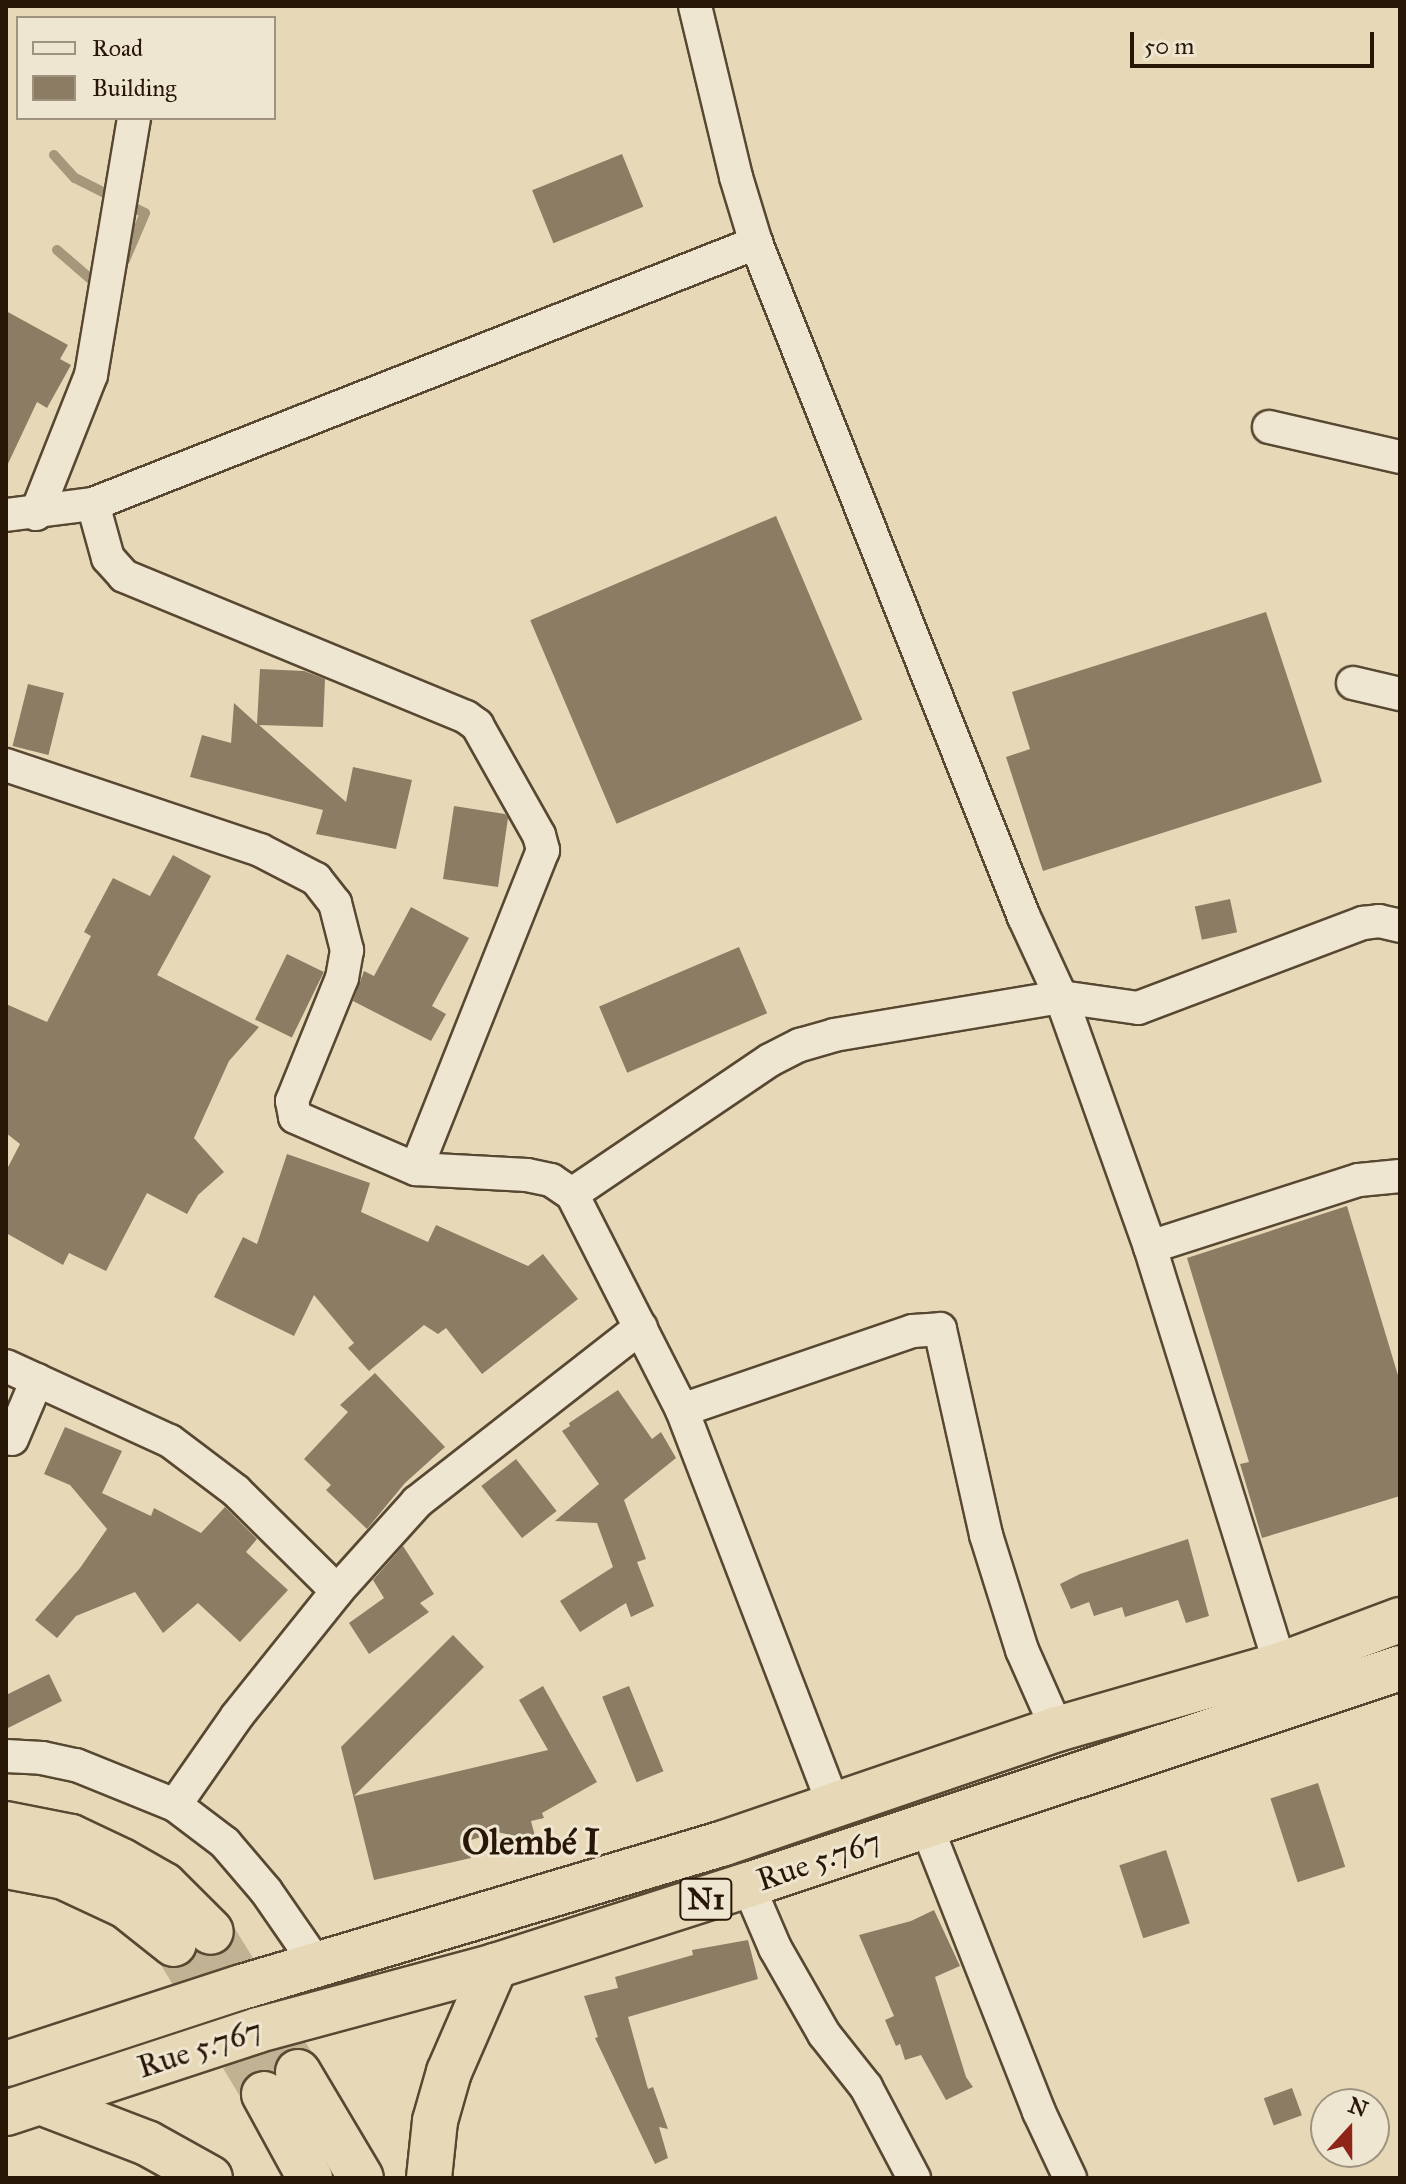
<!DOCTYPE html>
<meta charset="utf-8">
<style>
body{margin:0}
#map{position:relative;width:1406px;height:2184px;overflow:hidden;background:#e7d9b8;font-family:"IM FELL Great Primer",serif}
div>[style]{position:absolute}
.stream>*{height:10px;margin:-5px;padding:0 5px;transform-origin:5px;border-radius:5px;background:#a6977b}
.building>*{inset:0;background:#8b7c63;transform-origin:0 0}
.trunk-tunnel>*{height:44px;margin-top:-22px;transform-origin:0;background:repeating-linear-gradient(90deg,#c1b294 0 44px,transparent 0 66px)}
.roads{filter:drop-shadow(2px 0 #584832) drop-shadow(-2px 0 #584832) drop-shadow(0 2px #584832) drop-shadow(0 -2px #584832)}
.minor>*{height:32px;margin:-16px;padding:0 16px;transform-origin:16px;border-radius:16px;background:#efe6d1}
.trunk>*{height:44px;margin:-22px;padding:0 22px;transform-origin:22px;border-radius:22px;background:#e7d9b8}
span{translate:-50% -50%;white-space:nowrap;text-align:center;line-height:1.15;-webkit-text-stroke:6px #efe6d1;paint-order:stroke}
.shield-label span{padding:2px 6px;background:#efe6d1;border:2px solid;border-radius:6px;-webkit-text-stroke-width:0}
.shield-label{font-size:30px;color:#281706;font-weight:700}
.street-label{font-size:32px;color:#281706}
.quarter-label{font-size:36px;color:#281706;font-weight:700}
.frame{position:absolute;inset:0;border:8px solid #281706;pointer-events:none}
.legend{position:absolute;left:16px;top:16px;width:260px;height:104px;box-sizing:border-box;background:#efe6d1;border:2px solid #9f9380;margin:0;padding:10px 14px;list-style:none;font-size:24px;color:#281706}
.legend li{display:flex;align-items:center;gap:16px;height:40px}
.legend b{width:40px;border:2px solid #9f9380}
.north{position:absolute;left:1310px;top:2088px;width:80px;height:80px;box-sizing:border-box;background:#efe6d1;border:2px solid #9f9380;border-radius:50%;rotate:21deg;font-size:22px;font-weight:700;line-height:32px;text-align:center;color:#281706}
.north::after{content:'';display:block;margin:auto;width:28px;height:36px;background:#8f2418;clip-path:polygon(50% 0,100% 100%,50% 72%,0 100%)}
.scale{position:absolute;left:1130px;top:32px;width:244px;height:36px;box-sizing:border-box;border:4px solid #281706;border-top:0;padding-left:10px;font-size:24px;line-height:28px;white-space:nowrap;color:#281706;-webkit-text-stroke:6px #efe6d1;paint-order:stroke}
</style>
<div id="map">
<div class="stream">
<i style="left:54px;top:155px;width:31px;rotate:48deg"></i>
<i style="left:75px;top:178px;width:78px;rotate:26.6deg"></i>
<i style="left:145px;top:213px;width:51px;rotate:113.1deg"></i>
<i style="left:125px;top:260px;width:8px;rotate:135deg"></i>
<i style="left:57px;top:250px;width:58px;rotate:40.8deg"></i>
</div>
<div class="building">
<i style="left:622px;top:154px;width:57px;height:97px;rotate:68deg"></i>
<i style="clip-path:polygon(6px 311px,68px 345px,60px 359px,71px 365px,47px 408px,37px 402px,6px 468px)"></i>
<i style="left:776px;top:516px;width:221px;height:267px;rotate:67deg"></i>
<i style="clip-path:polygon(1266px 612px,1322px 782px,1043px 871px,1006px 757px,1030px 749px,1012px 692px)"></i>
<i style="clip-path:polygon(260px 669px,304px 671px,325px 679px,323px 727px,259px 725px,346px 802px,353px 767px,412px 780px,396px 849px,316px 834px,323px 810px,190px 777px,202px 735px,231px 743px,234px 703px,257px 724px)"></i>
<i style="left:28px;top:684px;width:37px;height:64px;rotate:14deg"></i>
<i style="clip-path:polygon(454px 806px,505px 814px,508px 818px,498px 887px,443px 879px)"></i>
<i style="clip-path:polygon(173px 855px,211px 876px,157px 975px,259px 1027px,229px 1061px,194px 1138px,224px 1172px,198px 1195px,187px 1214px,147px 1193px,106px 1271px,69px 1253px,63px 1265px,6px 1233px,6px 1171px,20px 1144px,6px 1133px,6px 1004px,47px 1022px,91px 936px,84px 932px,113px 878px,150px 896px)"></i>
<i style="left:1230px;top:899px;width:34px;height:36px;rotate:78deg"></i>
<i style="clip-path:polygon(411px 907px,469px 938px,432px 1006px,446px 1014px,431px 1041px,353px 1001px,364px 971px,374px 976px)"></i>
<i style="left:739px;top:947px;width:72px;height:152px;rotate:67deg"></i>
<i style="left:287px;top:954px;width:41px;height:73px;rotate:26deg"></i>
<i style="clip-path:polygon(287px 1154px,370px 1183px,361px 1212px,428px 1242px,436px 1225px,528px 1266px,543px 1254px,578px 1299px,482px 1374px,446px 1328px,438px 1334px,424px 1325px,369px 1371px,348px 1348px,354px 1343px,314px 1295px,294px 1336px,214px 1297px,243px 1237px,257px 1244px)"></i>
<i style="clip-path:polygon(1347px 1206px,1400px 1382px,1400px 1496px,1262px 1538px,1240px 1464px,1249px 1462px,1187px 1258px)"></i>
<i style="clip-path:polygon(375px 1373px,445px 1447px,405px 1483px,367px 1529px,326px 1490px,331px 1485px,304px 1459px,348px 1412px,340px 1405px)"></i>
<i style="clip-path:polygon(618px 1390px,652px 1439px,661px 1432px,676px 1458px,624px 1500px,646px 1559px,637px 1562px,654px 1606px,631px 1617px,626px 1603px,580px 1632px,560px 1601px,613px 1567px,597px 1523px,555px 1521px,599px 1484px,562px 1431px,570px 1426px,569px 1423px)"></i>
<i style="clip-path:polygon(65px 1427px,122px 1451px,102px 1493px,151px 1516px,154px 1508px,201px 1533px,225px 1507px,257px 1539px,246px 1552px,288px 1590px,240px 1642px,198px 1603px,163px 1633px,135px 1592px,76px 1616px,57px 1638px,35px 1620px,80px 1568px,107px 1529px,70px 1485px,44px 1474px)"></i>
<i style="left:516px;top:1459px;width:66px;height:44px;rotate:52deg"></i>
<i style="clip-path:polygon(1188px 1539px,1209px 1616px,1186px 1623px,1178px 1600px,1125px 1617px,1122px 1607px,1094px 1616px,1089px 1602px,1071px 1609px,1060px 1584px,1080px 1574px)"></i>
<i style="clip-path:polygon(403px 1546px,434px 1594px,420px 1603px,429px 1612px,369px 1654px,349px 1623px,384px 1598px,373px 1580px)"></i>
<i style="clip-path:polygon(453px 1635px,484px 1667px,354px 1796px,548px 1750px,519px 1700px,543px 1686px,597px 1782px,542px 1813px,544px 1818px,531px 1821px,536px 1840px,497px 1832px,468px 1841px,471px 1858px,374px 1880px,341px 1747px)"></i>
<i style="clip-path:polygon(49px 1674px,62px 1701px,6px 1729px,6px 1695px)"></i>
<i style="left:629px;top:1686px;width:92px;height:29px;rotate:68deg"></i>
<i style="left:1318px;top:1783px;width:88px;height:50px;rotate:72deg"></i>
<i style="left:1166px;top:1850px;width:77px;height:49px;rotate:72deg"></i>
<i style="clip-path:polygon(934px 1910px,960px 1966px,935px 1977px,966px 2077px,973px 2087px,946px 2100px,921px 2055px,905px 2060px,900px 2044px,896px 2046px,885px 2020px,894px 2016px,859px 1935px,911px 1921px)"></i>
<i style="clip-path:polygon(748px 1940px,758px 1979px,628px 2017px,648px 2089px,653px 2087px,668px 2129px,659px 2127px,668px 2158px,655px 2164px,595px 2038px,598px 2037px,584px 1996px,618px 1988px,615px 1977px,693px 1955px,692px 1950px)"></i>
<i style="left:1292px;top:2088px;width:29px;height:30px;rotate:70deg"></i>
</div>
<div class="trunk-tunnel">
<i style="left:211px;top:1932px;width:165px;rotate:58.1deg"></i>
<i style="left:174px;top:1944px;width:175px;rotate:59deg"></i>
</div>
<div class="roads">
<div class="minor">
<i style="left:695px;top:6px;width:176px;rotate:76.5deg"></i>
<i style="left:736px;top:177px;width:69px;rotate:73.1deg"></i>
<i style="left:756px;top:243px;width:725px;rotate:68.32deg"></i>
<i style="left:1024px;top:917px;width:88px;rotate:65.2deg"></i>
<i style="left:1061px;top:997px;width:265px;rotate:70.4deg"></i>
<i style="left:1150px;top:1247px;width:438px;rotate:72.7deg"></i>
<i style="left:1269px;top:427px;width:134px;rotate:12.9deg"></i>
<i style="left:93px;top:504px;width:56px;rotate:74.5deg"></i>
<i style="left:108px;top:558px;width:24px;rotate:48deg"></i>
<i style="left:124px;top:576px;width:370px;rotate:22.4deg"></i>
<i style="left:466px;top:717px;width:14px;rotate:36deg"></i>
<i style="left:477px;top:725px;width:126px;rotate:60.6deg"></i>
<i style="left:539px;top:835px;width:16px;rotate:75deg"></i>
<i style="left:543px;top:850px;width:343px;rotate:111.7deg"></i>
<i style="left:36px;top:514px;width:149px;rotate:-68.4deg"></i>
<i style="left:91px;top:375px;width:261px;rotate:-80.5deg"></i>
<i style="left:6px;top:515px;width:88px;rotate:-7.2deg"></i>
<i style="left:93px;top:504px;width:713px;rotate:-21.49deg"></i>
<i style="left:1353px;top:683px;width:48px;rotate:13.2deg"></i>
<i style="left:6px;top:765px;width:268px;rotate:18.5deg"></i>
<i style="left:260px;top:850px;width:63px;rotate:27.4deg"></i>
<i style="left:316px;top:879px;width:31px;rotate:52deg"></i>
<i style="left:335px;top:903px;width:49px;rotate:75.7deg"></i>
<i style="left:347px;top:950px;width:28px;rotate:100deg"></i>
<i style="left:342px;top:978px;width:133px;rotate:112.1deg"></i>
<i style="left:292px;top:1101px;width:16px;rotate:79deg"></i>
<i style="left:295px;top:1117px;width:132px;rotate:23.3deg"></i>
<i style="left:416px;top:1169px;width:111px;rotate:3.1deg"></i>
<i style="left:527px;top:1175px;width:25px;rotate:12deg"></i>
<i style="left:551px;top:1180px;width:25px;rotate:34deg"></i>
<i style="left:572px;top:1194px;width:242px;rotate:63deg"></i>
<i style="left:682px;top:1410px;width:425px;rotate:69deg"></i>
<i style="left:572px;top:1194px;width:239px;rotate:-34.1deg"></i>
<i style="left:770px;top:1060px;width:34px;rotate:-27deg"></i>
<i style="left:800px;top:1045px;width:35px;rotate:-16deg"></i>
<i style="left:834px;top:1035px;width:230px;rotate:-9.5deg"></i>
<i style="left:1061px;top:997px;width:78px;rotate:8.1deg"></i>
<i style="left:1138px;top:1008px;width:241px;rotate:-20.7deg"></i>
<i style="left:1363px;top:923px;width:16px;rotate:-7deg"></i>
<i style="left:1379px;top:921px;width:22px;rotate:13deg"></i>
<i style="left:1150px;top:1247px;width:219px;rotate:-17.8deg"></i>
<i style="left:1359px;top:1180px;width:41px;rotate:-5.6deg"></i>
<i style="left:6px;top:1366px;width:180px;rotate:24.6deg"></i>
<i style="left:170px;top:1441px;width:83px;rotate:37.1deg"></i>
<i style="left:236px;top:1491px;width:142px;rotate:44.7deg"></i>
<i style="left:682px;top:1410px;width:244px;rotate:-18.9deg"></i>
<i style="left:913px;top:1331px;width:27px;rotate:-4deg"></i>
<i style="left:940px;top:1329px;width:211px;rotate:77.4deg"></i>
<i style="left:986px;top:1535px;width:121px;rotate:72.6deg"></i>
<i style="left:1022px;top:1650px;width:86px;rotate:66.1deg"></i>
<i style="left:12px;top:1439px;width:64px;rotate:-67deg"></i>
<i style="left:6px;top:1756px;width:36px;rotate:3deg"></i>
<i style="left:42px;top:1758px;width:35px;rotate:12deg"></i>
<i style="left:76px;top:1765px;width:107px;rotate:22deg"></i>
<i style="left:175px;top:1805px;width:63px;rotate:37.2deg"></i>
<i style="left:225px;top:1843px;width:63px;rotate:49.5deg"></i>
<i style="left:266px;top:1891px;width:91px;rotate:55.3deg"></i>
<i style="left:175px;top:1805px;width:108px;rotate:-55.1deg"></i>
<i style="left:237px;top:1716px;width:160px;rotate:-51.3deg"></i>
<i style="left:337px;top:1591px;width:120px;rotate:-48deg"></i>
<i style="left:417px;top:1502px;width:284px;rotate:-38deg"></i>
<i style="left:926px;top:1825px;width:308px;rotate:68.5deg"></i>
<i style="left:1039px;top:2112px;width:73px;rotate:64.8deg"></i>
<i style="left:748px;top:1885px;width:69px;rotate:66.8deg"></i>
<i style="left:775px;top:1948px;width:99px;rotate:60.3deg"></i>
<i style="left:824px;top:2034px;width:68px;rotate:51.6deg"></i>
<i style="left:866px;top:2087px;width:103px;rotate:62.2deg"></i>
</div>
<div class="trunk">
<i style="left:6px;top:1824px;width:66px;rotate:11.3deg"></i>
<i style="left:71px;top:1837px;width:56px;rotate:25.2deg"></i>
<i style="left:122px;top:1861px;width:48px;rotate:29.7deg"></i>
<i style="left:164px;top:1885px;width:66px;rotate:45deg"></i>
<i style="left:6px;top:1866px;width:59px;rotate:10.7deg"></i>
<i style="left:64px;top:1877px;width:68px;rotate:25.1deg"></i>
<i style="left:126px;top:1906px;width:61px;rotate:38.4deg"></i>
<i style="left:6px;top:2064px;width:248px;rotate:-18.1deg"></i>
<i style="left:242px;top:1987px;width:503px;rotate:-16.63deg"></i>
<i style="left:724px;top:1843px;width:352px;rotate:-18.9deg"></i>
<i style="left:1057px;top:1729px;width:232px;rotate:-16deg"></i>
<i style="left:1280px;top:1665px;width:128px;rotate:-20.6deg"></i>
<i style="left:298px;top:2072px;width:123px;rotate:59.3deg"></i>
<i style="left:264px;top:2094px;width:96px;rotate:61.3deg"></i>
<i style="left:40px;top:2102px;width:115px;rotate:21deg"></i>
<i style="left:147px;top:2143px;width:72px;rotate:29.1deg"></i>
<i style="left:6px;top:2113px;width:265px;rotate:-18.2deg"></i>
<i style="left:258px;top:2030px;width:245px;rotate:-15.1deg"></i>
<i style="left:495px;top:1966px;width:266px;rotate:-17.8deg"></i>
<i style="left:748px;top:1885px;width:687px;rotate:-18.41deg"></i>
<i style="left:429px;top:2178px;width:57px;rotate:-84deg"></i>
<i style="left:435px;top:2121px;width:51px;rotate:-74.1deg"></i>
<i style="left:449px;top:2072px;width:116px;rotate:-66.5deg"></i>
</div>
</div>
<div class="shield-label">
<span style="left:706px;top:1899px">N1</span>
</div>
<div class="street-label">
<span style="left:819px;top:1861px;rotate:-19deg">Rue 5.767</span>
<span style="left:200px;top:2049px;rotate:-18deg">Rue 5.767</span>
</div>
<div class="quarter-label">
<span style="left:531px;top:1843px">Olembé I</span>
</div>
<div class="frame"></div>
<ul class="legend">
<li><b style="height:10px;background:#efe6d1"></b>Road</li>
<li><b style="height:22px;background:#8b7c63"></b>Building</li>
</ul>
<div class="north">N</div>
<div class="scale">50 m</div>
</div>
